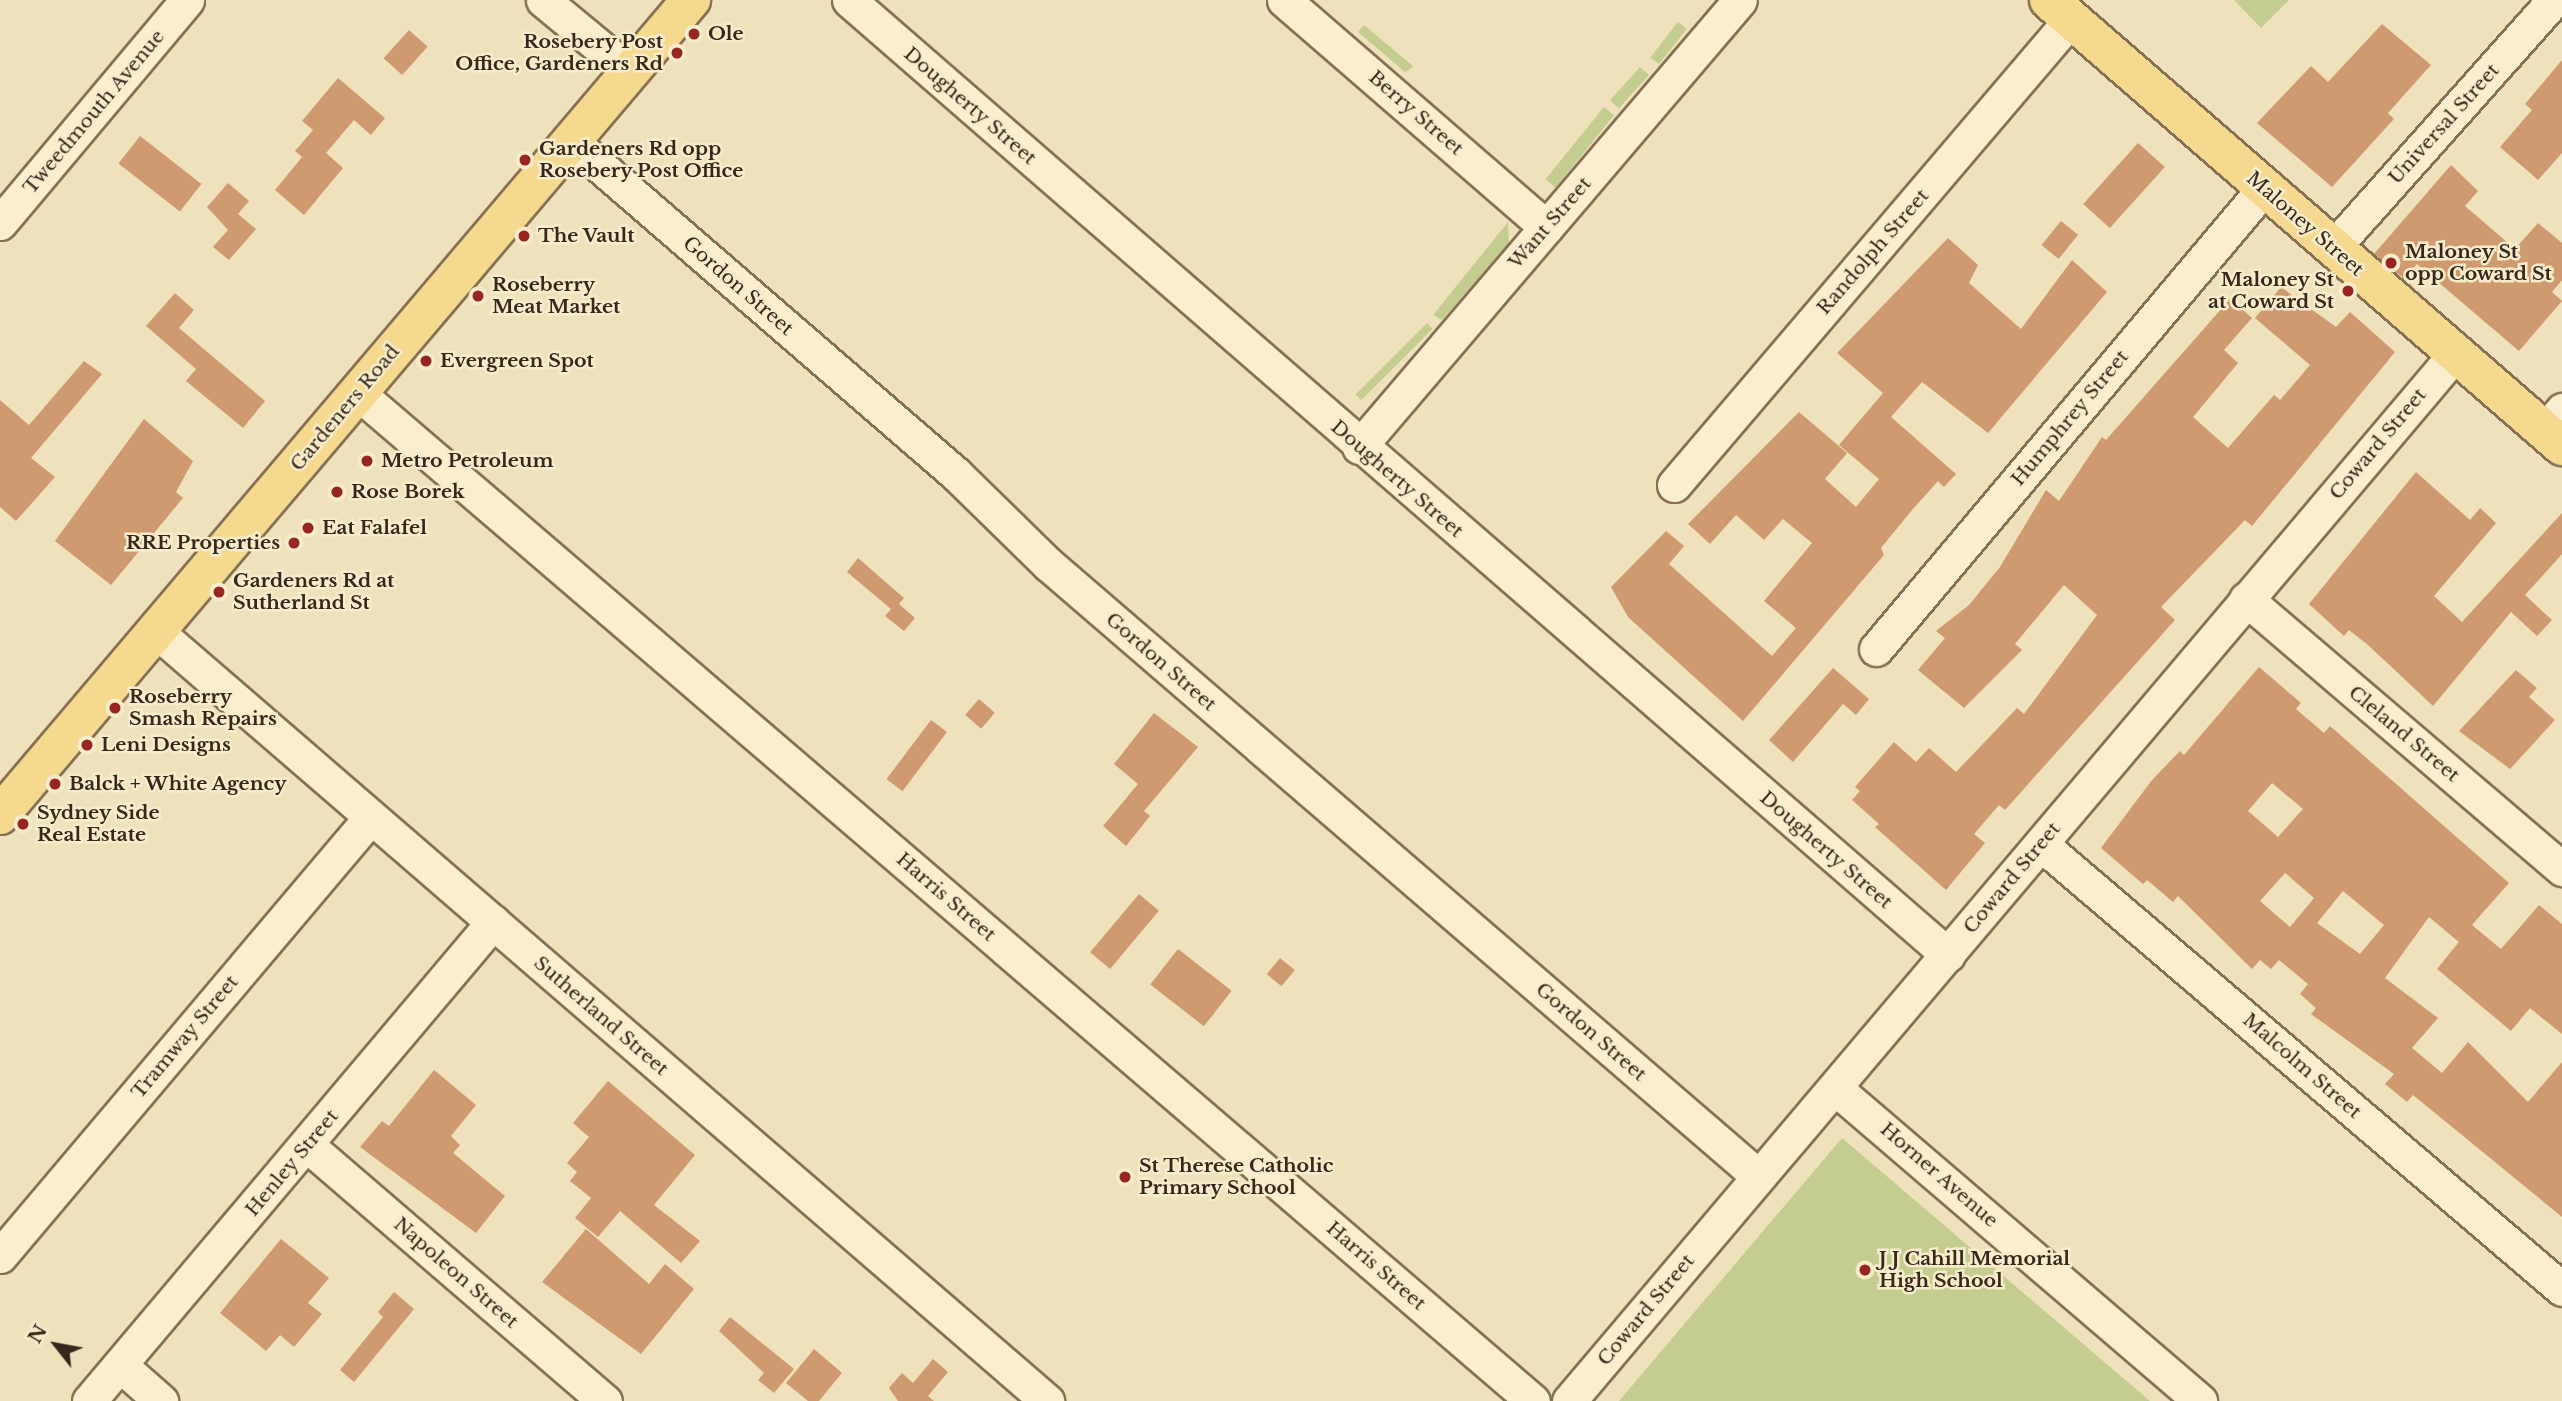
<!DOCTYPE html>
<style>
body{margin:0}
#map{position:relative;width:2562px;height:1401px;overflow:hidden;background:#efe1bb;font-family:"Libre Baskerville",serif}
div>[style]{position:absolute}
.green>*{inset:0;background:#c4cd8f;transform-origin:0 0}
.building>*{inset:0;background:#cf9a6f;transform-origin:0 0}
.roads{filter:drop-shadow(2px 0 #867154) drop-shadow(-2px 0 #867154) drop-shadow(0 2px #867154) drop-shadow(0 -2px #867154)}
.minor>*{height:33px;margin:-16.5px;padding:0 16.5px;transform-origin:16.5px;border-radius:16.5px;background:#faeece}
.major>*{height:38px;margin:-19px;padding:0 19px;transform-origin:19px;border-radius:19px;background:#f5d98f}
.dots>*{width:19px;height:19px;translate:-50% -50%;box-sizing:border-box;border:4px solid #f6ebcb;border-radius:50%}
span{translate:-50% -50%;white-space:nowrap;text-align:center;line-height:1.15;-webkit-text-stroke:5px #f6ebcb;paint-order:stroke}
.poi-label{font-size:19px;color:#35281a;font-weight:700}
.left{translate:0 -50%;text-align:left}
.right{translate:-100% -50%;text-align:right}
.street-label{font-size:19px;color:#35281a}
.north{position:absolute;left:21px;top:1310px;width:70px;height:70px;-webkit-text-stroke:5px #f6ebcb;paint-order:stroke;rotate:301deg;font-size:19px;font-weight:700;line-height:28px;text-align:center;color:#35281a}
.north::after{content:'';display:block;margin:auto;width:24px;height:32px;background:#35281a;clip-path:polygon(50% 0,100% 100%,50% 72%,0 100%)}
</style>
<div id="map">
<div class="green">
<i style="clip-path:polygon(2234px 0,2289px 0,2261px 28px)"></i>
<i style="left:1678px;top:22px;width:11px;height:45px;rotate:38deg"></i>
<i style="clip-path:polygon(1364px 25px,1413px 66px,1410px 69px,1405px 72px,1358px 32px)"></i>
<i style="left:1640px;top:67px;width:12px;height:45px;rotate:42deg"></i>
<i style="left:1604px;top:107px;width:13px;height:93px;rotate:39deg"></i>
<i style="clip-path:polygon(1508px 222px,1509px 243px,1442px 320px,1433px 315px)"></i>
<i style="left:1427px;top:323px;width:8px;height:101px;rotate:45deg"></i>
<i style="clip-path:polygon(1842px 1138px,2150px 1401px,1619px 1401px)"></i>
</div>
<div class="building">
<i style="clip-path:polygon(2382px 24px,2431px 65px,2388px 113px,2394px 119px,2332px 187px,2257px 123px,2311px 66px,2328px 82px)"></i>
<i style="left:409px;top:30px;width:25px;height:38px;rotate:42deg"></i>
<i style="clip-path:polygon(2562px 60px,2562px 153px,2538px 180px,2500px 147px,2532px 110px,2525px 104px)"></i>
<i style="clip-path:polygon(338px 78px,385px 118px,371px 135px,354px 120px,326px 153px,343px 168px,304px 215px,275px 190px,302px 157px,295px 151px,313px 130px,302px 121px)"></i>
<i style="left:140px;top:136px;width:78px;height:35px;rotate:38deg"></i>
<i style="left:2138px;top:143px;width:36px;height:82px;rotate:42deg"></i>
<i style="clip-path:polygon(2451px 165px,2478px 191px,2465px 206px,2515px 249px,2538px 223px,2562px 243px,2562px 280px,2552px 292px,2562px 301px,2519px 351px,2417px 264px,2404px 279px,2374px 254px)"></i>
<i style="clip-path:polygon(228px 183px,249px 201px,238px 214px,256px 229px,229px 260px,213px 247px,228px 230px,207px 207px)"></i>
<i style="left:2061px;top:221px;width:22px;height:31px;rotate:39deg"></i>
<i style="clip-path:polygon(1948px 238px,1978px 265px,1969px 283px,2021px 329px,2072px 260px,2107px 292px,1988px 433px,1922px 382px,1891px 417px,1956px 474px,1944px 487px,1938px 481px,1912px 510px,1881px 548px,1884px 555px,1743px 721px,1628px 617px,1611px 587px,1666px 531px,1684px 546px,1669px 564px,1772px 656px,1796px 628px,1764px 601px,1812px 543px,1783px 519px,1764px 540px,1736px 515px,1710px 544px,1688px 524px,1799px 412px,1847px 453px,1825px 479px,1856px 507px,1879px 479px,1839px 445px,1883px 393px,1837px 353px)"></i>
<i style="clip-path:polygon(2281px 287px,2336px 327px,2350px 312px,2395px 352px,2252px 526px,2245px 520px,2161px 607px,2175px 620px,2005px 810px,1999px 805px,1974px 834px,1985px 843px,1946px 890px,1875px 827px,1879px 824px,1852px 800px,1860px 791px,1855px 787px,1894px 742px,1916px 762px,1929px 748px,1956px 772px,2017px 708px,2024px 714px,2097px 615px,2064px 585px,2015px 644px,2022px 650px,1964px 708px,1918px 670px,1945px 638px,1936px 631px,1969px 605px,2000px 567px,2046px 490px,2059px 501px,2102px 437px,2106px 440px,2230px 299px,2252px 318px,2224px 350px,2238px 363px,2193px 417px,2228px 448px,2274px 395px,2280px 400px,2310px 365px,2255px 318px)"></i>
<i style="clip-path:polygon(175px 293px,194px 310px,179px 328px,265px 401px,243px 428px,186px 381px,196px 369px,146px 326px)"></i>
<i style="clip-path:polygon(84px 361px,102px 374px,31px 458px,55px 477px,16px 521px,0 507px,0 400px,29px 425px)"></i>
<i style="clip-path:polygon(144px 419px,193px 461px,176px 492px,183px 498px,111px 585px,55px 541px)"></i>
<i style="clip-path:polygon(2416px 472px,2470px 520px,2480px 508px,2496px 523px,2434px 596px,2462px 622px,2562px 513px,2562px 554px,2525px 595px,2552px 620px,2537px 636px,2511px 612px,2433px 706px,2367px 644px,2349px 630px,2344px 636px,2309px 604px)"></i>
<i style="clip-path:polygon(858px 558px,904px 598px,899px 604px,915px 618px,904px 631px,885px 616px,891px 609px,847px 572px)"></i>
<i style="clip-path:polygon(evenodd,2259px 667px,2301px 703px,2296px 709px,2324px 733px,2330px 726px,2509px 883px,2472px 925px,2501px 949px,2539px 905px,2562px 924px,2562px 1034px,2530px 1008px,2511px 1031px,2437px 969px,2459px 942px,2429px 917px,2385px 978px,2438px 1018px,2412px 1048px,2442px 1073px,2468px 1042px,2528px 1102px,2562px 1062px,2562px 1217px,2413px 1095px,2407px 1102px,2385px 1084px,2394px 1074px,2311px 1014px,2316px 1008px,2300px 994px,2308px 984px,2279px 960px,2271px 969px,2260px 960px,2252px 969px,2178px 896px,2173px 902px,2147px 880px,2143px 884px,2101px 848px,2152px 780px,2180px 751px,2184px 755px,2259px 667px,2272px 783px,2303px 809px,2278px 837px,2248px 811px,2272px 783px,2259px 667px,2285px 873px,2314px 898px,2290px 927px,2260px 901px,2285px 873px,2259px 667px,2343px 891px,2384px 925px,2360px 954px,2317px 923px,2343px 891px)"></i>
<i style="clip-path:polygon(1833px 668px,1869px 699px,1856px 715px,1843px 704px,1793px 762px,1769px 740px)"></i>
<i style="clip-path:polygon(2516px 670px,2537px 688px,2529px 697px,2555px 720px,2510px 769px,2459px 731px)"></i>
<i style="left:979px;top:699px;width:21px;height:21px;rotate:41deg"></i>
<i style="clip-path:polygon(1154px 713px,1198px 747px,1144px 811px,1150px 816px,1126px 846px,1103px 826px,1138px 784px,1114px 764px)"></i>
<i style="left:931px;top:720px;width:20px;height:74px;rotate:37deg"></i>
<i style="left:1139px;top:894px;width:26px;height:76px;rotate:40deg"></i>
<i style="left:1178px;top:949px;width:68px;height:45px;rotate:38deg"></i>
<i style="left:1280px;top:958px;width:19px;height:21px;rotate:39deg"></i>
<i style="clip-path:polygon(434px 1070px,476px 1105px,451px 1136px,460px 1145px,453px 1153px,505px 1196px,476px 1233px,360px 1147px,382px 1121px,389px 1126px)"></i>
<i style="clip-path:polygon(608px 1081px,695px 1155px,654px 1205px,700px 1241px,681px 1263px,620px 1211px,598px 1237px,575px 1218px,591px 1198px,570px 1181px,577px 1172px,567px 1163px,589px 1137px,573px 1123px)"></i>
<i style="clip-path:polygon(586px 1229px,649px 1284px,665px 1264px,694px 1289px,641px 1354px,542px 1282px)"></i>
<i style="clip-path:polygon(281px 1239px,329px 1278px,308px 1303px,322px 1314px,294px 1347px,280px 1335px,266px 1351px,220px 1313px)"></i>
<i style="clip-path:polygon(394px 1292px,414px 1309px,354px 1382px,340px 1370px,383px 1317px,378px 1312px)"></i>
<i style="clip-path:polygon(730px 1317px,794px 1369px,774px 1393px,758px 1380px,764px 1373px,719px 1331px)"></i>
<i style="clip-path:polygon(814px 1349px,842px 1373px,819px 1401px,808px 1401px,786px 1383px)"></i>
<i style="clip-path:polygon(933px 1359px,948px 1372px,928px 1396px,934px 1401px,898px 1401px,889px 1388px,902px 1373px,913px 1383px)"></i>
</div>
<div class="roads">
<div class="minor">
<i style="left:543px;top:0;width:113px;rotate:39.6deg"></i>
<i style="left:849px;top:0;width:1456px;rotate:40.99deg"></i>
<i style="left:1284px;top:0;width:347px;rotate:40.9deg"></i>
<i style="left:571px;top:141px;width:509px;rotate:40.86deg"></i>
<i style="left:956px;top:474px;width:129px;rotate:44.4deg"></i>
<i style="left:1048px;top:564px;width:937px;rotate:40.76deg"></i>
<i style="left:0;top:223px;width:291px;rotate:-50deg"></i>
<i style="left:2333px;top:248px;width:332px;rotate:-48.3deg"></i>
<i style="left:358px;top:393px;width:1548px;rotate:40.63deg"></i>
<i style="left:2544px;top:431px;width:28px;rotate:-49deg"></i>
<i style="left:1359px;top:447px;width:587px;rotate:-49.56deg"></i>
<i style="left:1674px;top:485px;width:612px;rotate:-49.57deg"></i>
<i style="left:2246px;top:599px;width:416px;rotate:40.5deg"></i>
<i style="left:156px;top:631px;width:1178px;rotate:40.83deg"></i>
<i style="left:1876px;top:649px;width:603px;rotate:-49.91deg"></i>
<i style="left:2041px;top:844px;width:685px;rotate:40.5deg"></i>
<i style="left:1835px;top:1088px;width:481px;rotate:40.6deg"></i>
<i style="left:307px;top:1145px;width:393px;rotate:40.7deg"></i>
<i style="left:0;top:1256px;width:573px;rotate:-49.81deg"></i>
<i style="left:120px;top:1365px;width:55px;rotate:41.3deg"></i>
<i style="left:89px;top:1401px;width:627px;rotate:-49.85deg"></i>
<i style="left:1569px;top:1401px;width:1372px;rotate:-49.76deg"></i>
</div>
<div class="major">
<i style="left:2049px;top:0;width:680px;rotate:41deg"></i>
<i style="left:0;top:815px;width:1069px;rotate:-49.71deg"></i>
</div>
</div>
<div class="dots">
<i style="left:694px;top:34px;background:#972522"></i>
<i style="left:677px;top:53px;background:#972522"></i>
<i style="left:525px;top:160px;background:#972522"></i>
<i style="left:524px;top:236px;background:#972522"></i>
<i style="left:2391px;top:263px;background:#972522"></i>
<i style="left:2348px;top:291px;background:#972522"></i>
<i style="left:478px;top:296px;background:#972522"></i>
<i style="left:426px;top:361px;background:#972522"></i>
<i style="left:367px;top:461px;background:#972522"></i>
<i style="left:337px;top:492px;background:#972522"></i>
<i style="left:308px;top:528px;background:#972522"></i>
<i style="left:294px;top:543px;background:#972522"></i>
<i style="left:219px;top:592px;background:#972522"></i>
<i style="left:115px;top:708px;background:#972522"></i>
<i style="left:87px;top:745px;background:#972522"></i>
<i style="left:55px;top:784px;background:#972522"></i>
<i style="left:23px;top:824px;background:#972522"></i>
<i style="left:1125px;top:1177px;background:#972522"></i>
<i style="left:1865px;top:1270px;background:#972522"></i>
</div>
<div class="poi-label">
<span class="left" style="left:708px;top:34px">Ole</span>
<span class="right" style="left:663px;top:53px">Rosebery Post<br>Office, Gardeners Rd</span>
<span class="left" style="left:539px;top:160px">Gardeners Rd opp<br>Rosebery Post Office</span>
<span class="left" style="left:538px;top:236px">The Vault</span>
<span class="left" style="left:2405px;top:263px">Maloney St<br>opp Coward St</span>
<span class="right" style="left:2334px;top:291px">Maloney St<br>at Coward St</span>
<span class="left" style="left:492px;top:296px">Roseberry<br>Meat Market</span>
<span class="left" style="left:440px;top:361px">Evergreen Spot</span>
<span class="left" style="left:381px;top:461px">Metro Petroleum</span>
<span class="left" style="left:351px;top:492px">Rose Borek</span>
<span class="left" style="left:322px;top:528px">Eat Falafel</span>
<span class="right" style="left:280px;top:543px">RRE Properties</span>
<span class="left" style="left:233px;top:592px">Gardeners Rd at<br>Sutherland St</span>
<span class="left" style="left:129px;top:708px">Roseberry<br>Smash Repairs</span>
<span class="left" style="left:101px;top:745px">Leni Designs</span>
<span class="left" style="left:69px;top:784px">Balck + White Agency</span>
<span class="left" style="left:37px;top:824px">Sydney Side<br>Real Estate</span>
<span class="left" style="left:1139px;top:1177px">St Therese Catholic<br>Primary School</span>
<span class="left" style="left:1879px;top:1270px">J J Cahill Memorial<br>High School</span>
</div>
<div class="street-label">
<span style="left:970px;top:106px;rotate:41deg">Dougherty Street</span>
<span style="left:94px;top:112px;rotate:-50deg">Tweedmouth Avenue</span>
<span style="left:1416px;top:113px;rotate:41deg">Berry Street</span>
<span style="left:2444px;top:124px;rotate:-48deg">Universal Street</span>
<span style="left:1550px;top:223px;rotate:-49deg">Want Street</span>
<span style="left:2305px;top:224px;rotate:41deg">Maloney Street</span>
<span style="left:1873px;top:252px;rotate:-49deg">Randolph Street</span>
<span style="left:738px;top:286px;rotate:41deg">Gordon Street</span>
<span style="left:345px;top:408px;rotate:-50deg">Gardeners Road</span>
<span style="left:2070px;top:418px;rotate:-50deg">Humphrey Street</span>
<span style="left:2378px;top:444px;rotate:-50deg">Coward Street</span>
<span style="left:1397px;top:479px;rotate:41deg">Dougherty Street</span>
<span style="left:1161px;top:662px;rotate:41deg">Gordon Street</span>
<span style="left:2404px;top:734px;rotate:40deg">Cleland Street</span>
<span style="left:1826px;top:850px;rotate:41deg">Dougherty Street</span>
<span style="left:2012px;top:878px;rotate:-50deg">Coward Street</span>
<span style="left:946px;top:897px;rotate:41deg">Harris Street</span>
<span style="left:601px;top:1016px;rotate:41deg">Sutherland Street</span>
<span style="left:1591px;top:1032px;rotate:41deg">Gordon Street</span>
<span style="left:185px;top:1037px;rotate:-50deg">Tramway Street</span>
<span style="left:2302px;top:1066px;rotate:41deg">Malcolm Street</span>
<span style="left:292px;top:1163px;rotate:-50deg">Henley Street</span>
<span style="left:1939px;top:1175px;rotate:41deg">Horner Avenue</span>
<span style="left:1376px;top:1266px;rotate:41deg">Harris Street</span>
<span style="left:456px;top:1273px;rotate:41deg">Napoleon Street</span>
<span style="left:1646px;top:1310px;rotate:-50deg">Coward Street</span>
</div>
<div class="north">N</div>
</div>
